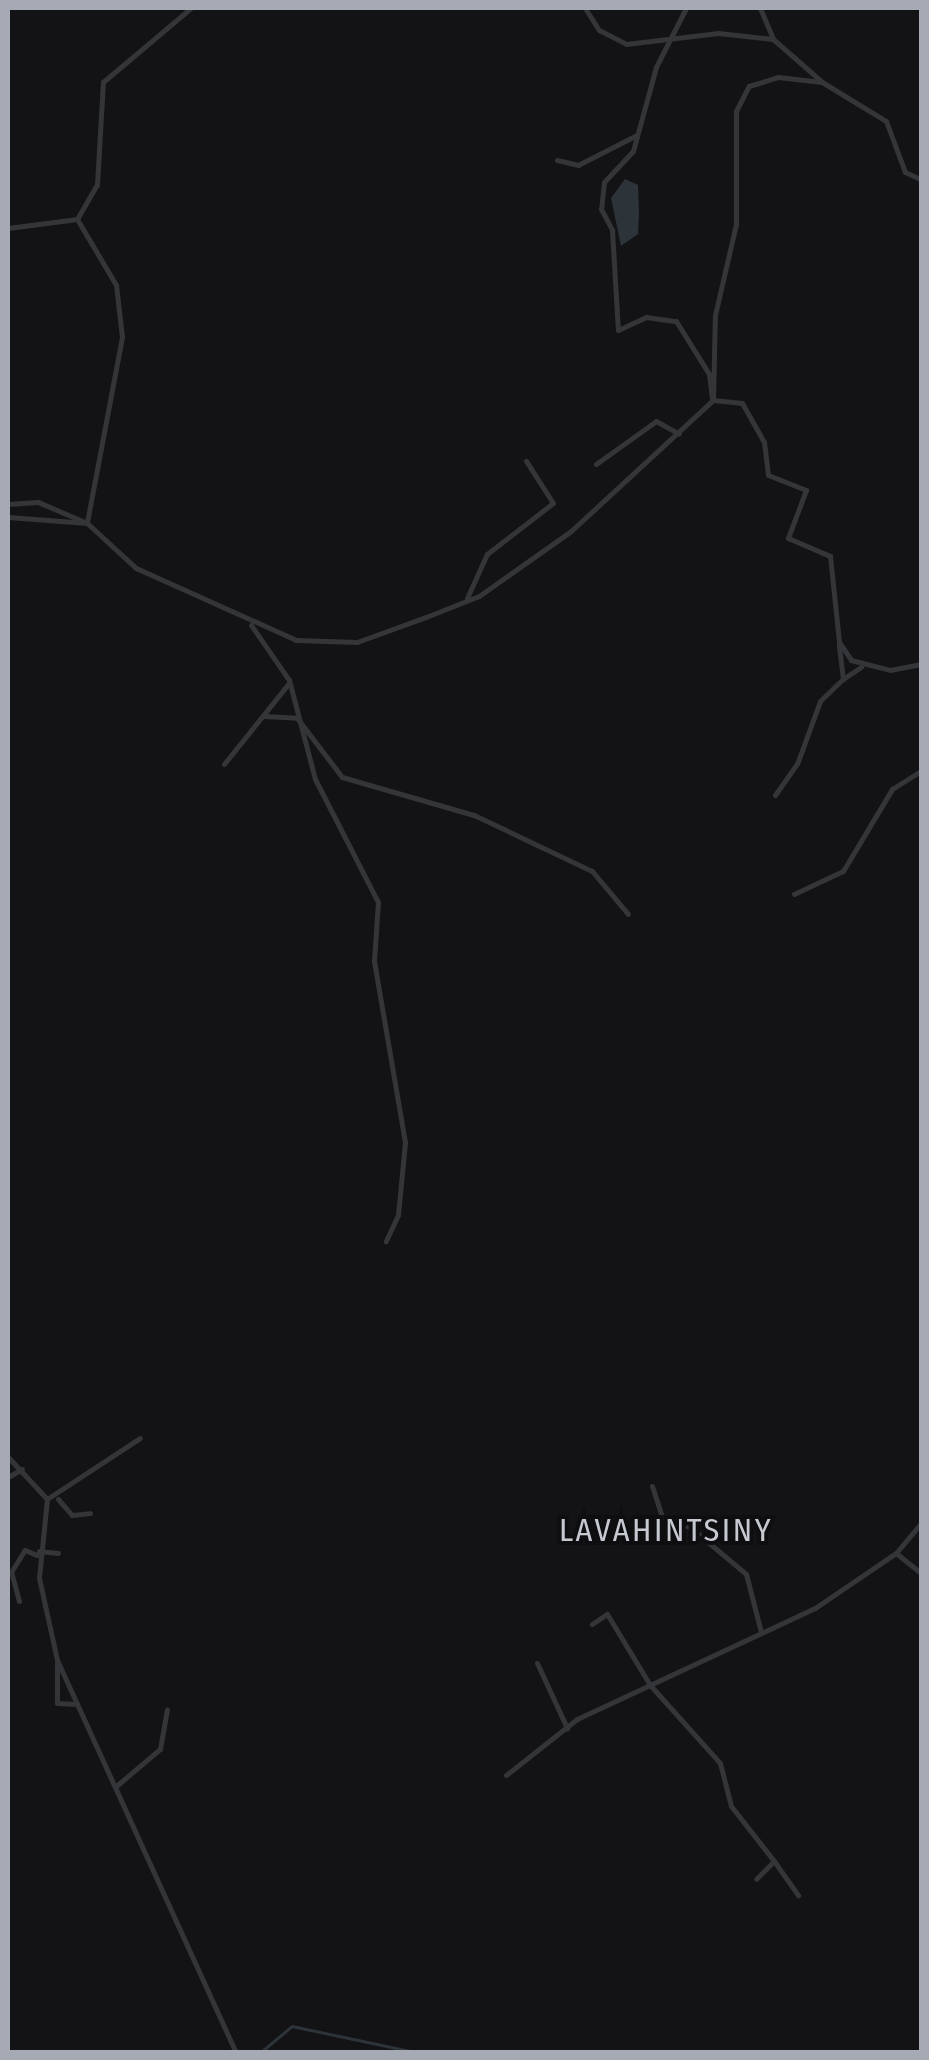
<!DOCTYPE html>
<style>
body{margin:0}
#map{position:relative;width:929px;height:2060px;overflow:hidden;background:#131315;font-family:"Fira Sans Condensed",sans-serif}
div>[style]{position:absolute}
.water>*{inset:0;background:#2c343a}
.stream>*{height:2.5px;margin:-1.25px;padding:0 1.25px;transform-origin:1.25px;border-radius:1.25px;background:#2c343a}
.minor>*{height:5px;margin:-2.5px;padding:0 2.5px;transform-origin:2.5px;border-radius:2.5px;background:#343539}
span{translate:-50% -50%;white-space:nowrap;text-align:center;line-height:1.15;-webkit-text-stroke:8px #0e0e10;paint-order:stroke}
.quarter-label{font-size:32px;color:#c6c9d1;letter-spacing:2.5px}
.frame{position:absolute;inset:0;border:10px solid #a5aab4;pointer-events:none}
</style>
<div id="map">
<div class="water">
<i style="clip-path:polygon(625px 179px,638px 185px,639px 213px,638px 234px,621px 246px,611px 198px)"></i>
</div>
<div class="stream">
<i style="left:261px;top:2052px;width:40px;rotate:-40deg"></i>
<i style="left:292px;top:2026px;width:125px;rotate:12deg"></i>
</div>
<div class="minor">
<i style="left:585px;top:8px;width:26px;rotate:58deg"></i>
<i style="left:599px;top:30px;width:30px;rotate:27deg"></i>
<i style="left:626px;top:44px;width:93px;rotate:-6.8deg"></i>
<i style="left:718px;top:33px;width:55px;rotate:6.2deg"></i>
<i style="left:773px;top:39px;width:64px;rotate:41.2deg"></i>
<i style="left:686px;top:8px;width:66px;rotate:117deg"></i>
<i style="left:656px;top:67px;width:87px;rotate:105.3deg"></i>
<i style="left:633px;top:151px;width:42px;rotate:133.1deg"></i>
<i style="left:604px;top:182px;width:27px;rotate:96deg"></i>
<i style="left:601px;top:209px;width:24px;rotate:62deg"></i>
<i style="left:612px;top:230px;width:100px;rotate:86.6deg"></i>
<i style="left:618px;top:330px;width:31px;rotate:-25deg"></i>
<i style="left:646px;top:317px;width:30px;rotate:8deg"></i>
<i style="left:676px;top:321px;width:62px;rotate:58.1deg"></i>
<i style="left:709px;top:374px;width:24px;rotate:83deg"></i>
<i style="left:760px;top:8px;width:34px;rotate:67deg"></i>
<i style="left:557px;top:160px;width:22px;rotate:13deg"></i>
<i style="left:578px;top:165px;width:66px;rotate:-27deg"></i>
<i style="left:77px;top:219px;width:39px;rotate:-60deg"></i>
<i style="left:97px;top:185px;width:103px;rotate:-86.7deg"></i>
<i style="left:103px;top:82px;width:115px;rotate:-40.1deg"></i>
<i style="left:8px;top:228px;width:70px;rotate:-7.4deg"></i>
<i style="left:77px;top:219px;width:77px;rotate:59.4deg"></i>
<i style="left:116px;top:285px;width:52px;rotate:83.4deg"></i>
<i style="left:122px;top:337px;width:189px;rotate:100.7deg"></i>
<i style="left:87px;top:523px;width:53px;rotate:-156.8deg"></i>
<i style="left:38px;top:502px;width:30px;rotate:176deg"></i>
<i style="left:713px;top:400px;width:29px;rotate:6deg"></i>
<i style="left:742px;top:403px;width:45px;rotate:60.6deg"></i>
<i style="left:764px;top:442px;width:33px;rotate:83deg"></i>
<i style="left:768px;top:475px;width:41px;rotate:21.5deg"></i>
<i style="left:806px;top:490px;width:51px;rotate:110.6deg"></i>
<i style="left:788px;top:538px;width:46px;rotate:23.2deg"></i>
<i style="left:830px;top:556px;width:86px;rotate:84deg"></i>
<i style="left:839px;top:642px;width:22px;rotate:56deg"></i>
<i style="left:851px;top:660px;width:40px;rotate:14.4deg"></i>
<i style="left:890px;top:670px;width:33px;rotate:-11deg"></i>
<i style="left:596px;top:464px;width:74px;rotate:-35.6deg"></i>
<i style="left:656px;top:421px;width:26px;rotate:29deg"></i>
<i style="left:8px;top:517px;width:79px;rotate:4.3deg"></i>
<i style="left:87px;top:523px;width:67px;rotate:42.6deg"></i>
<i style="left:136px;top:568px;width:175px;rotate:24.2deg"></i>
<i style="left:296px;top:640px;width:61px;rotate:1.9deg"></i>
<i style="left:357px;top:642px;width:73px;rotate:-19.9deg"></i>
<i style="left:426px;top:617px;width:57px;rotate:-21.6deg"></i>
<i style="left:479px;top:596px;width:113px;rotate:-35.2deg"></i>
<i style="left:571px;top:531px;width:193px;rotate:-42.7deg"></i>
<i style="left:713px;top:400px;width:85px;rotate:-88.7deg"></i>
<i style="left:715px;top:315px;width:93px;rotate:-77deg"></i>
<i style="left:736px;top:224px;width:113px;rotate:-90deg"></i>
<i style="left:736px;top:111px;width:28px;rotate:-63deg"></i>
<i style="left:749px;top:86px;width:30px;rotate:-17deg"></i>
<i style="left:778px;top:77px;width:44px;rotate:6.5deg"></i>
<i style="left:822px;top:82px;width:75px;rotate:31.4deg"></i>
<i style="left:886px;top:121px;width:54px;rotate:69.6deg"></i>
<i style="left:905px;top:172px;width:19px;rotate:25deg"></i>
<i style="left:467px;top:598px;width:48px;rotate:-65.6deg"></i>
<i style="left:487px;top:554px;width:83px;rotate:-37.7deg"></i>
<i style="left:553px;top:503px;width:50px;rotate:-122.7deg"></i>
<i style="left:251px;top:625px;width:67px;rotate:55.4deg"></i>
<i style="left:289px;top:680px;width:102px;rotate:75.3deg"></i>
<i style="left:315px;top:779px;width:138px;rotate:62.9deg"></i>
<i style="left:378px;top:902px;width:59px;rotate:93.9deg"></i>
<i style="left:374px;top:961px;width:184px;rotate:80.3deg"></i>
<i style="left:405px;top:1142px;width:73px;rotate:95.5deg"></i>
<i style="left:398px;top:1215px;width:29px;rotate:115deg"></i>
<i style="left:843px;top:679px;width:22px;rotate:-34deg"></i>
<i style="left:264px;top:716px;width:33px;rotate:3deg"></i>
<i style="left:297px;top:718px;width:74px;rotate:52.7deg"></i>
<i style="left:342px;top:777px;width:137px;rotate:16.1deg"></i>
<i style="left:474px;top:815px;width:131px;rotate:25.4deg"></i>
<i style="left:592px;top:871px;width:56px;rotate:50.1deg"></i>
<i style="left:224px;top:764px;width:104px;rotate:-51.3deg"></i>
<i style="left:775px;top:795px;width:38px;rotate:-55deg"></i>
<i style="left:797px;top:764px;width:67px;rotate:-69.9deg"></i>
<i style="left:820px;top:701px;width:32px;rotate:-44deg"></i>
<i style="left:843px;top:679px;width:34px;rotate:-97deg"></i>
<i style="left:794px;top:894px;width:54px;rotate:-25.1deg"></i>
<i style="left:843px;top:871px;width:96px;rotate:-59.1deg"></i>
<i style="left:892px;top:789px;width:36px;rotate:-32deg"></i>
<i style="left:8px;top:1457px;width:57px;rotate:47.1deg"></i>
<i style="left:47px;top:1499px;width:79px;rotate:95.8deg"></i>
<i style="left:39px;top:1578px;width:84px;rotate:77.6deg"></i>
<i style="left:57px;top:1660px;width:431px;rotate:65.5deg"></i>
<i style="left:8px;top:1477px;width:16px;rotate:-30deg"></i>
<i style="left:652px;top:1486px;width:33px;rotate:72deg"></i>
<i style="left:662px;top:1517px;width:30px;rotate:20deg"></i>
<i style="left:690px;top:1527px;width:73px;rotate:40deg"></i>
<i style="left:746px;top:1574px;width:60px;rotate:75.5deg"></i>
<i style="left:47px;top:1499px;width:111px;rotate:-33.3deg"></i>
<i style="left:58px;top:1499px;width:21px;rotate:49deg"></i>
<i style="left:72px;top:1515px;width:18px;rotate:-6deg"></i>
<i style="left:39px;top:1551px;width:19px;rotate:6deg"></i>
<i style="left:896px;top:1553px;width:40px;rotate:-50deg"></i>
<i style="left:19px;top:1601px;width:30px;rotate:-105deg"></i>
<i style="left:11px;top:1572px;width:26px;rotate:-58deg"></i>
<i style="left:25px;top:1550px;width:13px;rotate:23deg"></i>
<i style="left:592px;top:1624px;width:18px;rotate:-34deg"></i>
<i style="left:607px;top:1614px;width:83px;rotate:58.8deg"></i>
<i style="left:650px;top:1685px;width:105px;rotate:48.1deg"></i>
<i style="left:720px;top:1763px;width:44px;rotate:75.7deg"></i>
<i style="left:731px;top:1806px;width:70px;rotate:52deg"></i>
<i style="left:774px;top:1861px;width:25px;rotate:135deg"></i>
<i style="left:57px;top:1663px;width:40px;rotate:90deg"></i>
<i style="left:57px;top:1703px;width:20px;rotate:3deg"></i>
<i style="left:537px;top:1663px;width:72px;rotate:65.2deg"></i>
<i style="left:506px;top:1775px;width:90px;rotate:-38.3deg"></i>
<i style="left:577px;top:1719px;width:263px;rotate:-25deg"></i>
<i style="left:815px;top:1608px;width:98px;rotate:-34.2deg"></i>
<i style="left:896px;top:1553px;width:33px;rotate:39deg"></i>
<i style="left:115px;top:1787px;width:59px;rotate:-40.2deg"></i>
<i style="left:160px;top:1749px;width:40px;rotate:-80deg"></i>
<i style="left:774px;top:1861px;width:42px;rotate:54.8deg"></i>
</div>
<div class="quarter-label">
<span style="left:666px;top:1530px">LAVAHINTSINY</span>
</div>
<div class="frame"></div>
</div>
